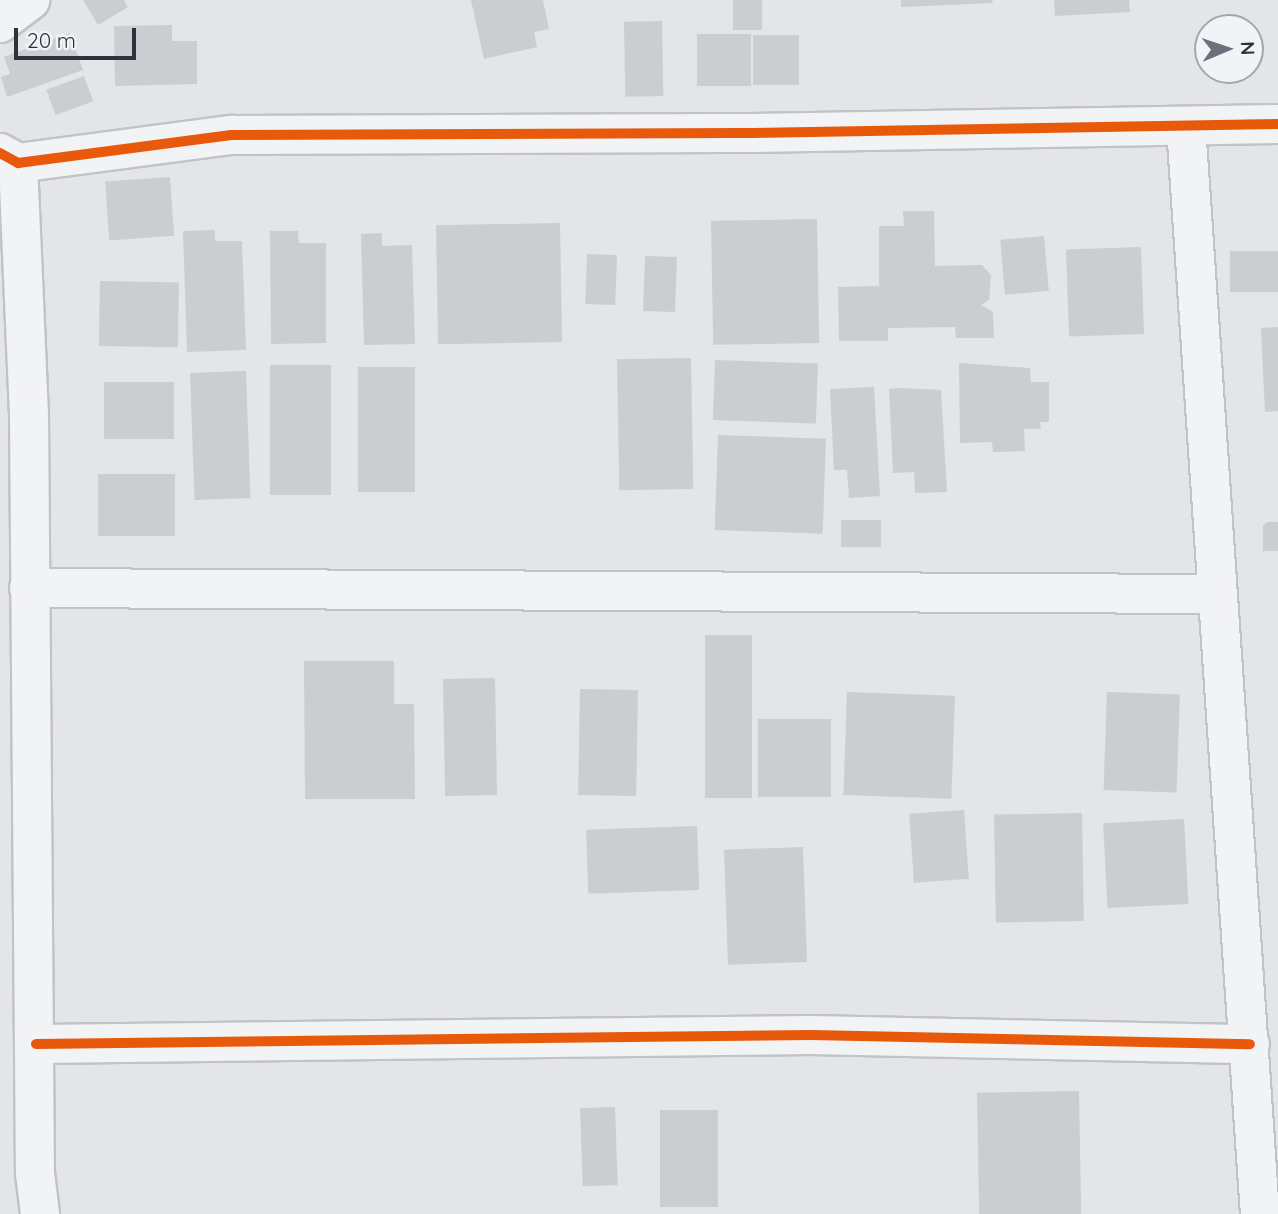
<!DOCTYPE html>
<style>
body{margin:0}
#map{position:relative;width:1278px;height:1214px;overflow:hidden;background:#e3e5e8;font-family:Quicksand,sans-serif}
div>[style]{position:absolute}
.building>*{inset:0;background:#cbcdd0;transform-origin:0 0}
.roads{filter:drop-shadow(2px 0 #c1c3c6) drop-shadow(-2px 0 #c1c3c6) drop-shadow(0 2px #c1c3c6) drop-shadow(0 -2px #c1c3c6)}
.minor>*{height:38px;margin:-19px;padding:0 19px;transform-origin:19px;border-radius:19px;background:#f2f3f5}
.cycleway>*{height:10px;margin:-5px;padding:0 5px;transform-origin:5px;border-radius:5px;background:#e8590c}
span{translate:-50% -50%;white-space:nowrap;text-align:center;line-height:1.15;-webkit-text-stroke:5px #f1f4f7;paint-order:stroke}
.north{position:absolute;left:1194px;top:14px;width:70px;height:70px;box-sizing:border-box;background:#f1f4f7;border:2px solid #a2a7ad;border-radius:50%;rotate:88deg;font-size:19px;font-weight:700;line-height:28px;text-align:center;color:#2b333f}
.north::after{content:'';display:block;margin:auto;width:24px;height:32px;background:#6b717a;clip-path:polygon(50% 0,100% 100%,50% 72%,0 100%)}
.scale{position:absolute;left:14px;top:28px;width:122px;height:32px;box-sizing:border-box;border:4px solid #2b333f;border-top:0;padding-left:9px;font-size:21px;line-height:24px;white-space:nowrap;color:#2b333f;-webkit-text-stroke:5px #f1f4f7;paint-order:stroke}
</style>
<div id="map">
<div class="building">
<i style="clip-path:polygon(83px 0,124px 0,128px 7px,98px 25px)"></i>
<i style="clip-path:polygon(471px 0,543px 0,549px 29px,534px 32px,537px 47px,484px 59px)"></i>
<i style="left:733px;top:0;width:29px;height:30px"></i>
<i style="clip-path:polygon(901px 0,992px 0,993px 3px,901px 7px)"></i>
<i style="clip-path:polygon(1054px 0,1129px 0,1130px 12px,1055px 16px)"></i>
<i style="left:662px;top:21px;width:75px;height:38px;rotate:89deg"></i>
<i style="clip-path:polygon(172px 25px,172px 41px,197px 41px,197px 84px,115px 86px,114px 26px)"></i>
<i style="clip-path:polygon(70px 33px,83px 70px,7px 97px,1px 77px,10px 74px,4px 57px)"></i>
<i style="left:697px;top:34px;width:54px;height:52px"></i>
<i style="left:753px;top:35px;width:46px;height:50px"></i>
<i style="left:84px;top:76px;width:27px;height:40px;rotate:70deg"></i>
<i style="left:170px;top:177px;width:59px;height:65px;rotate:86deg"></i>
<i style="clip-path:polygon(903px 211px,934px 211px,935px 266px,982px 265px,991px 275px,989px 300px,981px 305px,993px 312px,994px 338px,956px 338px,955px 327px,888px 328px,888px 341px,839px 341px,838px 287px,879px 286px,879px 226px,904px 226px)"></i>
<i style="left:817px;top:219px;width:124px;height:106px;rotate:89deg"></i>
<i style="left:560px;top:223px;width:119px;height:124px;rotate:89deg"></i>
<i style="clip-path:polygon(215px 230px,215px 241px,242px 241px,246px 350px,187px 352px,183px 231px)"></i>
<i style="clip-path:polygon(270px 231px,298px 231px,299px 243px,326px 243px,326px 343px,271px 344px)"></i>
<i style="clip-path:polygon(382px 233px,382px 246px,412px 245px,415px 344px,364px 345px,361px 234px)"></i>
<i style="left:1044px;top:236px;width:55px;height:44px;rotate:85deg"></i>
<i style="left:1141px;top:247px;width:87px;height:75px;rotate:88deg"></i>
<i style="left:1278px;top:251px;width:41px;height:48px;rotate:90deg"></i>
<i style="left:587px;top:254px;width:30px;height:50px;rotate:2deg"></i>
<i style="left:645px;top:256px;width:32px;height:55px;rotate:2deg"></i>
<i style="left:100px;top:281px;width:79px;height:65px;rotate:1deg"></i>
<i style="clip-path:polygon(1278px 327px,1278px 411px,1265px 412px,1261px 328px)"></i>
<i style="left:691px;top:358px;width:131px;height:74px;rotate:89deg"></i>
<i style="left:715px;top:360px;width:103px;height:60px;rotate:2deg"></i>
<i style="clip-path:polygon(959px 363px,1030px 368px,1031px 382px,1049px 382px,1049px 422px,1040px 422px,1041px 429px,1024px 429px,1025px 451px,993px 452px,992px 442px,960px 443px)"></i>
<i style="left:331px;top:365px;width:130px;height:61px;rotate:90deg"></i>
<i style="left:358px;top:367px;width:57px;height:125px"></i>
<i style="left:246px;top:371px;width:127px;height:56px;rotate:88deg"></i>
<i style="left:174px;top:382px;width:57px;height:70px;rotate:90deg"></i>
<i style="clip-path:polygon(874px 387px,880px 496px,849px 498px,847px 470px,834px 470px,830px 389px)"></i>
<i style="clip-path:polygon(901px 388px,941px 390px,947px 492px,915px 493px,914px 472px,893px 473px,889px 389px)"></i>
<i style="left:718px;top:435px;width:108px;height:95px;rotate:2deg"></i>
<i style="left:98px;top:474px;width:77px;height:62px"></i>
<i style="left:841px;top:520px;width:40px;height:27px"></i>
<i style="clip-path:polygon(1267px 522px,1278px 522px,1278px 551px,1263px 551px,1263px 526px)"></i>
<i style="left:705px;top:635px;width:47px;height:163px"></i>
<i style="clip-path:polygon(304px 661px,394px 661px,394px 704px,414px 704px,415px 799px,305px 799px)"></i>
<i style="left:495px;top:678px;width:117px;height:52px;rotate:89deg"></i>
<i style="left:580px;top:689px;width:58px;height:106px;rotate:1deg"></i>
<i style="left:847px;top:692px;width:108px;height:103px;rotate:2deg"></i>
<i style="left:1107px;top:692px;width:73px;height:98px;rotate:2deg"></i>
<i style="left:758px;top:719px;width:73px;height:78px"></i>
<i style="left:964px;top:810px;width:69px;height:55px;rotate:86deg"></i>
<i style="left:1082px;top:813px;width:108px;height:88px;rotate:89deg"></i>
<i style="left:1184px;top:819px;width:85px;height:81px;rotate:87deg"></i>
<i style="left:697px;top:826px;width:64px;height:111px;rotate:88deg"></i>
<i style="left:803px;top:847px;width:115px;height:79px;rotate:88deg"></i>
<i style="left:1079px;top:1091px;width:123px;height:102px;rotate:89deg"></i>
<i style="left:615px;top:1107px;width:78px;height:35px;rotate:88deg"></i>
<i style="left:660px;top:1110px;width:58px;height:97px"></i>
</div>
<div class="roads">
<div class="minor">
<i style="left:0;top:23px;width:38px;rotate:-37deg"></i>
<i style="left:1186px;top:126px;width:1091px;rotate:86.11deg"></i>
<i style="left:0;top:153px;width:21px;rotate:29deg"></i>
<i style="left:18px;top:163px;width:215px;rotate:-7.5deg"></i>
<i style="left:231px;top:135px;width:521px;rotate:-0.22deg"></i>
<i style="left:752px;top:133px;width:526px;rotate:-0.98deg"></i>
<i style="left:18px;top:163px;width:252px;rotate:87.5deg"></i>
<i style="left:29px;top:415px;width:758px;rotate:89.55deg"></i>
<i style="left:35px;top:1173px;width:41px;rotate:83deg"></i>
<i style="left:29px;top:588px;width:1187px;rotate:0.29deg"></i>
<i style="left:36px;top:1044px;width:775px;rotate:-0.67deg"></i>
<i style="left:811px;top:1035px;width:439px;rotate:1.2deg"></i>
</div>
</div>
<div class="cycleway">
<i style="left:0;top:153px;width:21px;rotate:29deg"></i>
<i style="left:18px;top:163px;width:215px;rotate:-7.5deg"></i>
<i style="left:231px;top:135px;width:521px;rotate:-0.22deg"></i>
<i style="left:752px;top:133px;width:526px;rotate:-0.98deg"></i>
<i style="left:36px;top:1044px;width:775px;rotate:-0.67deg"></i>
<i style="left:811px;top:1035px;width:439px;rotate:1.2deg"></i>
</div>
<div class="north">N</div>
<div class="scale">20 m</div>
</div>
